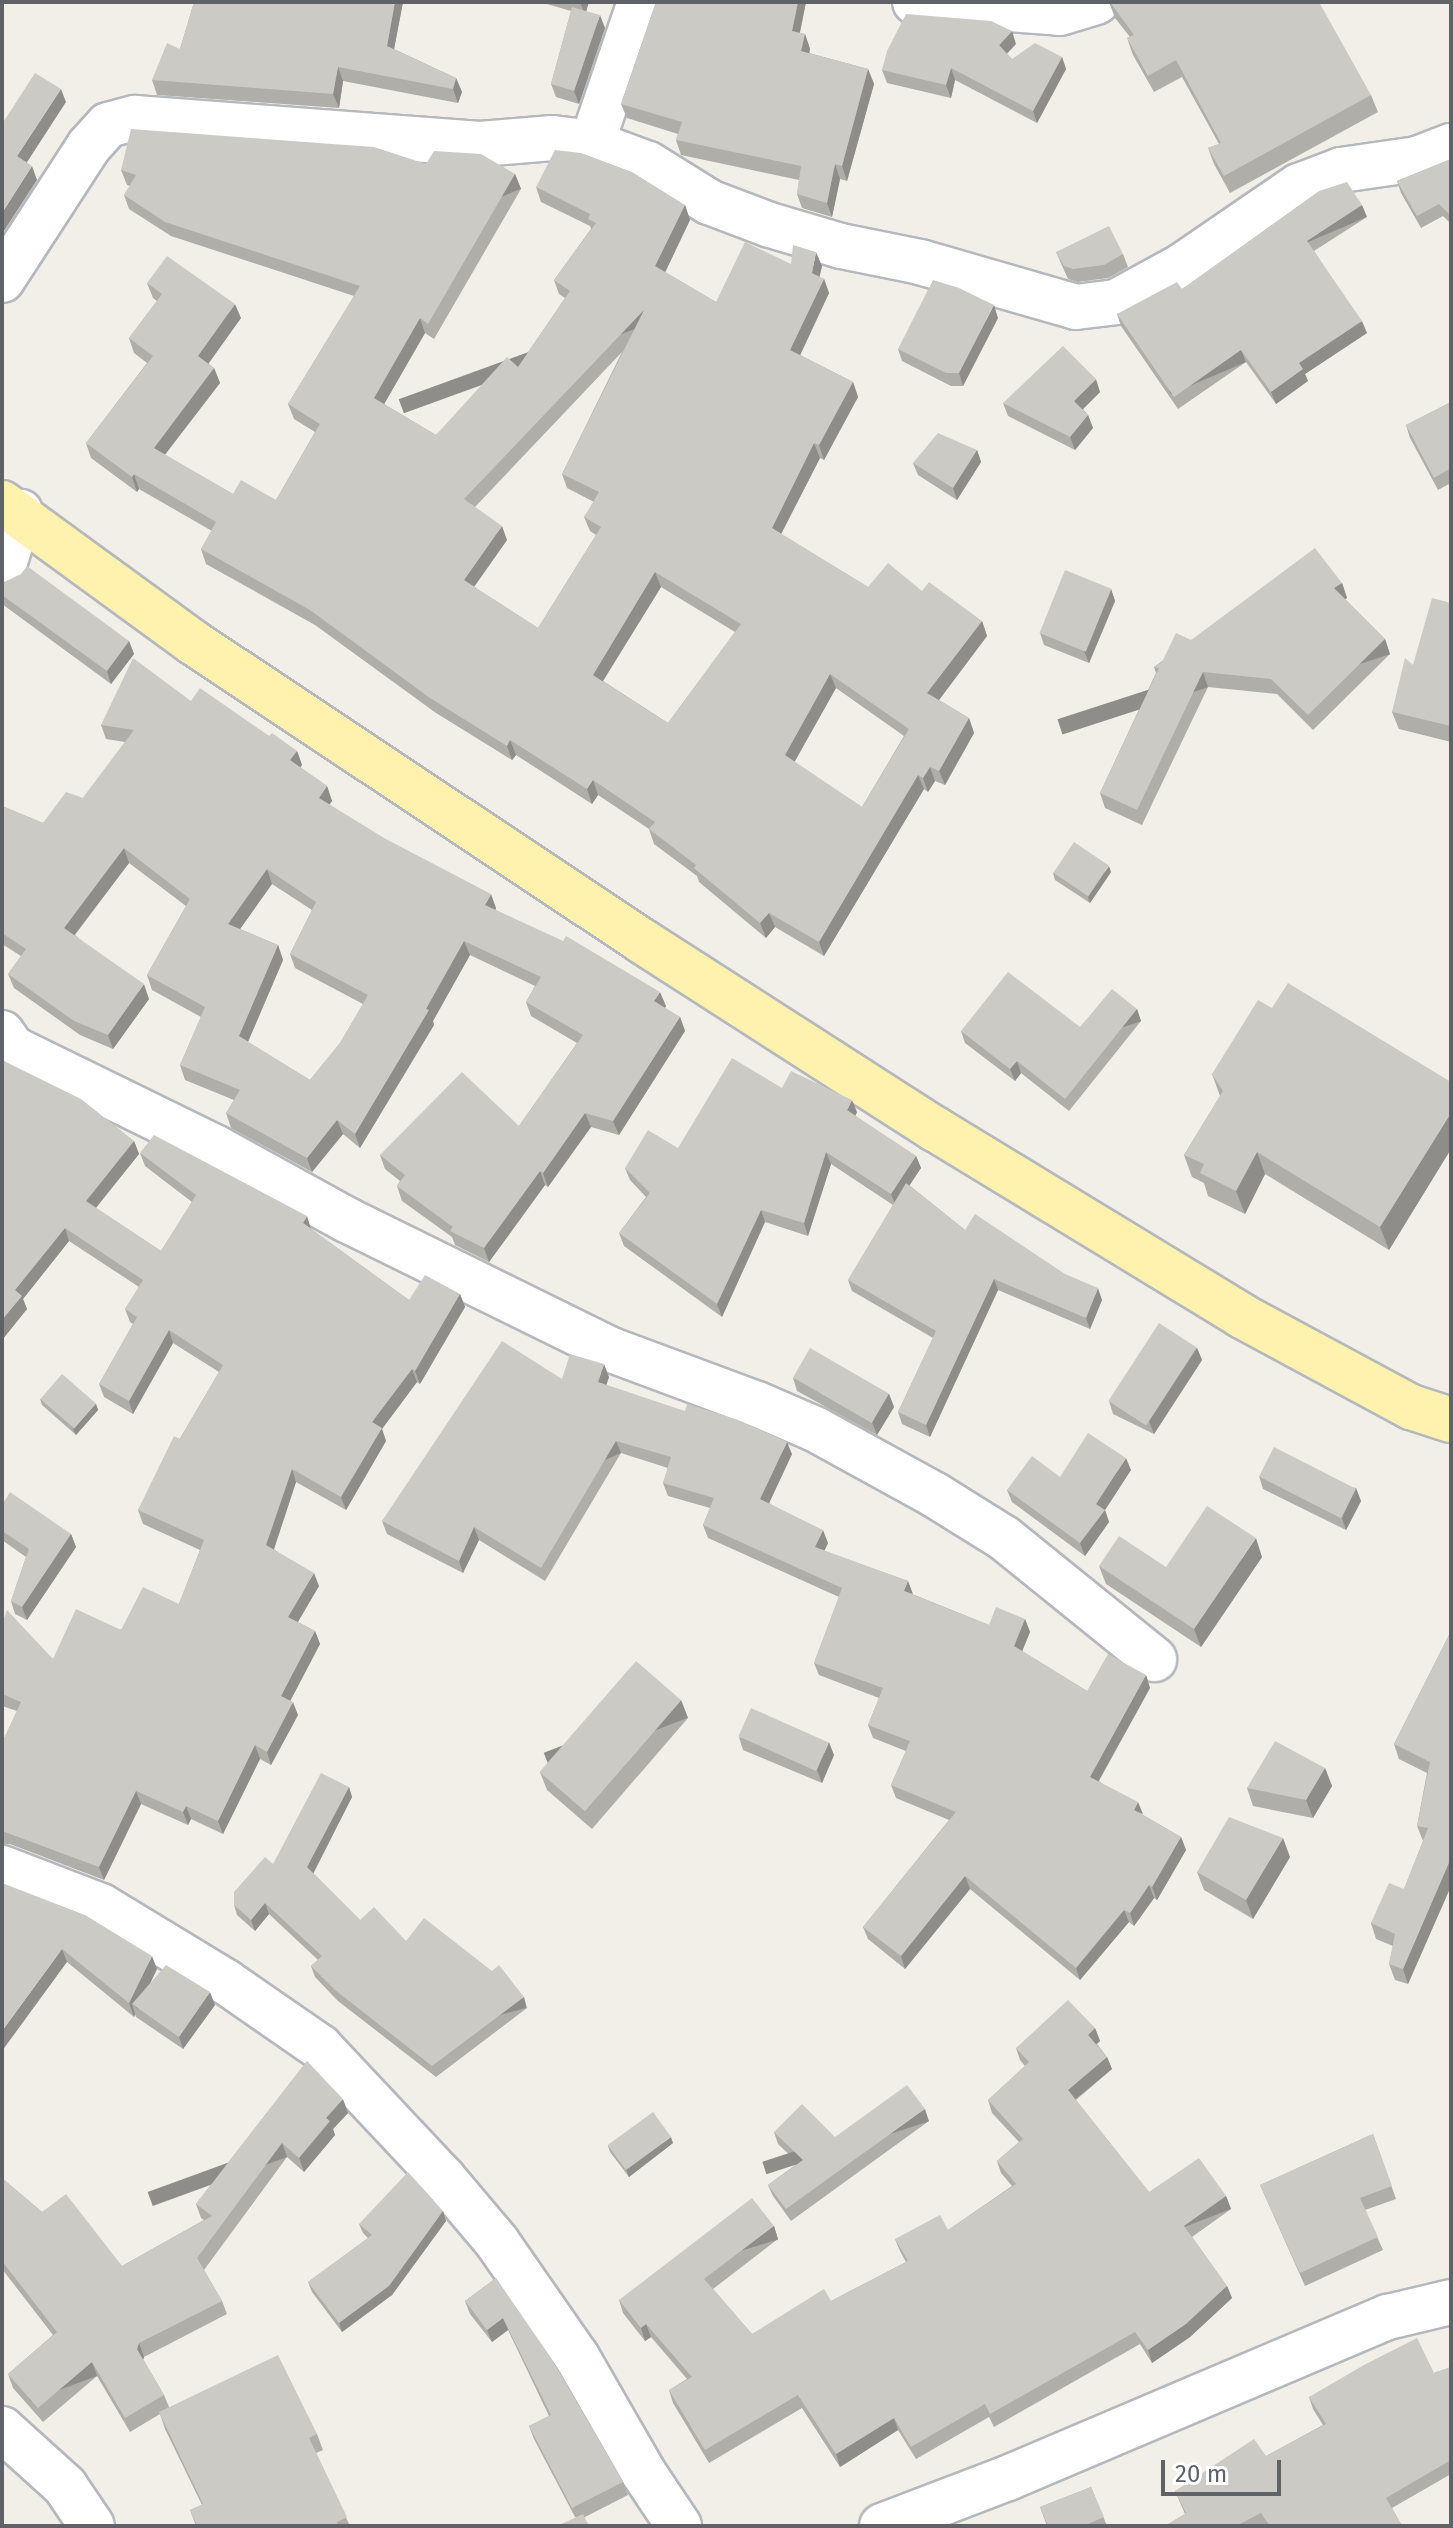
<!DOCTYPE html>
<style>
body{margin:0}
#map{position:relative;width:1453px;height:2528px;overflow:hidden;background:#f1efe8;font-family:"Fira Sans",sans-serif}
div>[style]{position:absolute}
.roads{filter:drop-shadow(2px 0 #b5b8bc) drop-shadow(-2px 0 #b5b8bc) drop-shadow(0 2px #b5b8bc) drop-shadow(0 -2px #b5b8bc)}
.minor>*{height:44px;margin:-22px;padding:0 22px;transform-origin:22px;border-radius:22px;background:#fff}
.major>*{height:44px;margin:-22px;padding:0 22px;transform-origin:22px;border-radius:22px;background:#fff2af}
.wall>*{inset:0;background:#afaea9}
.shaded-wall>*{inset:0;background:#8f8d8a;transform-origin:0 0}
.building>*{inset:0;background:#cccac5;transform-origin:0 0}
span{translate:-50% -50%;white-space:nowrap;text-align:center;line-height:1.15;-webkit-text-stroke:6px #fff;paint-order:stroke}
.frame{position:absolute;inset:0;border:4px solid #5f6368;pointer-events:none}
.scale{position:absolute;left:1161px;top:2460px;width:120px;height:36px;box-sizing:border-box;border:4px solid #5f6368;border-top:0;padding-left:10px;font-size:24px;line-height:28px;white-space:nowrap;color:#5f6368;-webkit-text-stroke:6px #fff;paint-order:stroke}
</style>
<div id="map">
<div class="roads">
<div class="minor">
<i style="left:915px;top:2px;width:145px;rotate:4.3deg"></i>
<i style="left:1060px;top:13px;width:38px;rotate:-17deg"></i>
<i style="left:592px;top:143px;width:149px;rotate:-71.2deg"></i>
<i style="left:2px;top:280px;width:160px;rotate:-57deg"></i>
<i style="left:89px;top:146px;width:28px;rotate:-48deg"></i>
<i style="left:108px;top:125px;width:28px;rotate:-15deg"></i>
<i style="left:135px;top:118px;width:346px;rotate:4.3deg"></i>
<i style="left:480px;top:144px;width:73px;rotate:-4.7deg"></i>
<i style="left:553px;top:138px;width:39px;rotate:7deg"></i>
<i style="left:592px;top:143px;width:60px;rotate:20.6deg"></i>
<i style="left:648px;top:164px;width:72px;rotate:31.9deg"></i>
<i style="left:709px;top:202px;width:65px;rotate:20.7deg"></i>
<i style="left:770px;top:225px;width:74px;rotate:16.5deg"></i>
<i style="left:841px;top:246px;width:81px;rotate:11.4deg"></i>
<i style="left:920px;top:262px;width:162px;rotate:16.1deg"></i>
<i style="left:1076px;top:307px;width:40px;rotate:-7.1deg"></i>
<i style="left:1116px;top:302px;width:75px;rotate:-28.6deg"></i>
<i style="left:1182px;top:266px;width:142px;rotate:-34.4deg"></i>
<i style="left:1299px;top:186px;width:45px;rotate:-20.9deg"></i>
<i style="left:1341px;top:170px;width:77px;rotate:-8.2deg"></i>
<i style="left:1417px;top:159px;width:36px;rotate:-21deg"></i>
<i style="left:2px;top:572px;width:63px;rotate:-73.3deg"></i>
<i style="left:2px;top:1033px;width:18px;rotate:56deg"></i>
<i style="left:12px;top:1048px;width:227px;rotate:26.1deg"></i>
<i style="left:216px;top:1148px;width:149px;rotate:28.8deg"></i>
<i style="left:347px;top:1220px;width:292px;rotate:26.2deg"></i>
<i style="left:609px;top:1349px;width:158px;rotate:20.4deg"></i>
<i style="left:757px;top:1404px;width:63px;rotate:23.3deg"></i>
<i style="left:815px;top:1429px;width:137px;rotate:28.8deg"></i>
<i style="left:935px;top:1495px;width:81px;rotate:31.9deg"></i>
<i style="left:1004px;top:1538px;width:193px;rotate:38.9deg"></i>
<i style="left:2px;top:1868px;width:106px;rotate:21deg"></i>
<i style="left:101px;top:1906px;width:146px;rotate:31.3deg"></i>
<i style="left:226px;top:1982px;width:114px;rotate:34.7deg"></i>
<i style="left:320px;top:2047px;width:180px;rotate:46.8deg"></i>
<i style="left:443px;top:2178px;width:84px;rotate:49.8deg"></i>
<i style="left:497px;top:2242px;width:140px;rotate:55.2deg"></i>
<i style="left:577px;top:2357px;width:133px;rotate:60.1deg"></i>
<i style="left:643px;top:2472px;width:65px;rotate:56.3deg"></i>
<i style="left:2px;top:2429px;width:85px;rotate:42.1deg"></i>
<i style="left:65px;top:2486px;width:48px;rotate:56deg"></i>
<i style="left:882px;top:2526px;width:135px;rotate:-20.9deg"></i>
<i style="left:1008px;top:2478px;width:413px;rotate:-23deg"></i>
<i style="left:1388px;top:2317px;width:65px;rotate:-13.4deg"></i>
</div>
<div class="major">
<i style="left:2px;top:503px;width:238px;rotate:36.1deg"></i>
<i style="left:194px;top:643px;width:538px;rotate:33.63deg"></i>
<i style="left:642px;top:941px;width:348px;rotate:32.7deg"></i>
<i style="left:935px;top:1129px;width:359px;rotate:31.3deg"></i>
<i style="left:1242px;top:1316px;width:192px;rotate:28.3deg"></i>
<i style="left:1411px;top:1407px;width:42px;rotate:18deg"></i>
</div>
</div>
<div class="wall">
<i style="clip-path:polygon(194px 2px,403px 2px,394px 49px,456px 78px,462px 92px,458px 103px,343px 81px,339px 108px,157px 95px,152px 80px,180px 49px)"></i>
<i style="clip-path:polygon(540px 2px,589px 2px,586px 11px,605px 28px,579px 104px,556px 97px,551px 84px,571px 11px)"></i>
<i style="clip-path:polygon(656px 2px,806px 2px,800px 33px,805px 34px,810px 49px,809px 53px,868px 69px,874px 84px,847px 181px,840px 179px,832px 217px,802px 208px,797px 194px,799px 180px,681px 155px,676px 140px,678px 134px,627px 118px,621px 104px)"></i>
<i style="clip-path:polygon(1109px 2px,1371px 95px,1378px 112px,1230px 193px,1214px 164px,1208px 148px,1219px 144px,1182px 77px,1154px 92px,1133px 55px,1127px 38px,1130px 37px,1115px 18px)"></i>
<i style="clip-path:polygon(1016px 44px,1007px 54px,1012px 59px,1062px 57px,1066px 69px,1037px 123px,955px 80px,951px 98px,887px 83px,882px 70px)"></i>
<i style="clip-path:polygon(1451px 159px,1451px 224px,1443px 216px,1421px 228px,1401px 193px,1397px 181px)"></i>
<i style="clip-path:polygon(evenodd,426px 164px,515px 174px,521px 189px,434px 339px,425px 333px,384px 404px,436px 435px,518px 367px,565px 298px,559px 294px,554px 280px,591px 229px,590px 226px,541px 202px,536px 187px,685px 205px,690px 220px,665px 272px,716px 302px,791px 264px,822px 266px,819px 277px,824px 279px,829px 293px,800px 355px,853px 382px,858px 397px,824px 460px,820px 458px,781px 534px,868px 587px,922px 591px,982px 621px,987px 636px,939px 700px,969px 718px,974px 733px,945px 785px,935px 781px,928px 792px,924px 789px,824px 956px,775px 927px,766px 938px,699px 882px,697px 876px,654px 844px,649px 829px,598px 795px,592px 804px,516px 755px,512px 760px,436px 713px,315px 625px,206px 564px,201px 549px,212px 531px,139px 489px,137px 492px,91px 458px,86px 443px,147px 363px,134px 353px,129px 338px,157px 301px,153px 298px,147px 283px,241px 318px,208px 363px,214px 368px,220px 383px,165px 455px,233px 494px,276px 500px,315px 432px,294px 419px,288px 404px,354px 296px,171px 236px,129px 209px,124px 195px,130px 186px,127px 185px,121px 170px,426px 164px,622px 352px,562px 474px,567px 488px,594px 502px,584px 517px,590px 531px,596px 535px,538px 628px,474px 587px,507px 540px,475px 507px,622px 352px,426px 164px,661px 587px,735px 632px,668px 723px,603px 681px,661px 587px,426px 164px,836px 688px,904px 736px,862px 807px,794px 762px,836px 688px)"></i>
<i style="clip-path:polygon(1367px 217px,1314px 251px,1367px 333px,1305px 374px,1308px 381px,1276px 404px,1246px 362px,1178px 409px,1121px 326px,1117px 314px)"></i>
<i style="clip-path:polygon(1056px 252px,1123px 254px,1128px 267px,1108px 278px,1078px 282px,1068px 279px)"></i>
<i style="clip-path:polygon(998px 318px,963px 386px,951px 386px,902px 361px,898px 349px)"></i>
<i style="clip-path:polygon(1100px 392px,1083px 409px,1088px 415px,1093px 428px,1075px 450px,1008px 416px,1003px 403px)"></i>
<i style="clip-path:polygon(1451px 402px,1451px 483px,1438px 490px,1410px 438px,1406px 425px)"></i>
<i style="clip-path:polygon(977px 450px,981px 462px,957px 500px,918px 475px,913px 463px)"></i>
<i style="clip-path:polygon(2px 583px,129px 641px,134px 654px,111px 684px,2px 604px)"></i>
<i style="clip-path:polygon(1342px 583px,1347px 598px,1345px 599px,1385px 639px,1390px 654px,1313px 730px,1277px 694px,1208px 687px,1142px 825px,1105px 808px,1100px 793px,1156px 673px,1154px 667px,1191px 640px)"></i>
<i style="clip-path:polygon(1111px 589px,1115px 601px,1089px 663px,1044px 645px,1040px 633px)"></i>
<i style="clip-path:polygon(1451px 603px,1451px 742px,1399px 729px,1392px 712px,1413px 665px)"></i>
<i style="clip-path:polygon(evenodd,191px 701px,269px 736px,297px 751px,302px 765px,300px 767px,327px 786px,332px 801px,329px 805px,496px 908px,496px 910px,666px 1006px,665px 1008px,680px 1017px,685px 1031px,619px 1135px,591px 1127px,548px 1187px,545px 1185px,489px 1262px,455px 1245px,452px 1237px,402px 1201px,397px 1186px,400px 1181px,385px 1169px,380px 1155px,519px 1126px,577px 1043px,531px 1016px,526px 1002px,535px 986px,470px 955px,433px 1021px,434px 1025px,360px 1148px,343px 1134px,312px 1172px,231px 1128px,226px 1113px,234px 1100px,185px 1080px,180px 1065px,201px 1017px,152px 990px,147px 975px,186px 906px,129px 863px,75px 935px,149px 999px,113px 1049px,80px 1035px,14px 988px,8px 974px,21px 956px,2px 944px,2px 806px,43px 823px,83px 798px,125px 742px,106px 739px,101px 725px,191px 701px,272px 884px,312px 910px,290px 954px,295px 968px,363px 1004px,340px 1043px,310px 1080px,248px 1042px,283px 960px,278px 945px,240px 929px,272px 884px)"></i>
<i style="clip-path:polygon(1111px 872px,1090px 903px,1055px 880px,1053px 873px)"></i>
<i style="clip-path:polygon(1272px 1008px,1451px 1082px,1451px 1149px,1389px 1250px,1265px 1174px,1245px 1214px,1208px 1196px,1204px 1183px,1192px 1177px,1184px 1155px,1220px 1096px,1212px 1074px)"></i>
<i style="clip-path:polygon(1137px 1009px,1141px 1021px,1069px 1111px,1021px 1073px,1015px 1081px,965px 1043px,961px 1031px,1080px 1027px)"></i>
<i style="clip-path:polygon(2px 1060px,134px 1141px,139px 1154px,96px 1208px,161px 1251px,192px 1202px,145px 1166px,140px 1153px,311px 1229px,409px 1300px,460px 1294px,465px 1307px,420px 1384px,417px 1382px,382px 1429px,386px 1441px,346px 1510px,296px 1482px,274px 1549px,319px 1586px,298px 1622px,315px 1631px,320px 1644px,290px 1701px,298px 1715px,271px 1765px,260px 1759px,223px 1834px,191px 1819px,188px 1825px,141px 1804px,104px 1880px,10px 1844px,2px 1844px,2px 1743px,17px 1711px,2px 1706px,2px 1624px,53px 1659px,179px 1604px,200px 1550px,143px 1524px,138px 1510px,219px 1372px,173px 1343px,133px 1414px,104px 1397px,99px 1384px,133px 1324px,130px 1322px,125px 1309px,139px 1287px,69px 1241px,23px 1299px,27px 1309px,2px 1340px)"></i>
<i style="clip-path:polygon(782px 1088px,857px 1112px,855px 1116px,916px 1156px,921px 1168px,909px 1185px,965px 1230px,1102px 1300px,1090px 1329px,998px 1290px,930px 1437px,902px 1424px,898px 1412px,933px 1338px,852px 1291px,848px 1280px,893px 1205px,831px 1164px,808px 1236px,765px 1222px,722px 1317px,624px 1246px,619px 1233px,646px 1197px,630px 1180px,625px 1168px,678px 1148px)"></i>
<i style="clip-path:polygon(1197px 1348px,1202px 1360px,1154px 1434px,1113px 1414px,1109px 1401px)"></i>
<i style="clip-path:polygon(609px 1377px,606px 1385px,792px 1454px,769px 1503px,828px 1543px,824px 1551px,908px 1581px,912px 1594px,989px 1625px,1025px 1619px,1030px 1632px,1022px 1651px,1087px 1691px,1146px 1675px,1150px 1688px,1099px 1781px,1143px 1815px,1181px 1837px,1186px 1850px,1157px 1900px,1154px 1898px,1134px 1926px,1129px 1922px,1080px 1980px,970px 1889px,905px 1969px,868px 1939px,863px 1927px,949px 1820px,896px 1798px,891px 1785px,906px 1751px,873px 1738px,868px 1725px,879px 1698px,819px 1675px,814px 1663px,839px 1597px,708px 1538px,703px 1525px,710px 1508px,668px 1496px,663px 1483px,668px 1468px,621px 1453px,545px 1581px,479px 1540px,463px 1573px,387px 1534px,382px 1521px,562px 1379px)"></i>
<i style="clip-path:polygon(793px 1378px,889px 1394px,894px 1407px,877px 1435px,797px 1391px)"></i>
<i style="clip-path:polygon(40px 1399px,96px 1404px,98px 1410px,76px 1435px,42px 1405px)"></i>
<i style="clip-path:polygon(1131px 1470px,1105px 1510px,1109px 1522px,1085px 1556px,1012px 1502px,1007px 1490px,1060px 1477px)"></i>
<i style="clip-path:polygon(1259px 1476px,1356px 1488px,1361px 1501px,1346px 1530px,1263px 1489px)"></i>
<i style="clip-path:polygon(2px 1505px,71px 1534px,76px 1547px,27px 1620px,15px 1614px,11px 1601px,26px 1557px,2px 1540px)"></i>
<i style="clip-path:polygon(1262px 1557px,1201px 1647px,1106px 1584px,1099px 1566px,1166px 1567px)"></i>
<i style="clip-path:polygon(1451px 1631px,1451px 1886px,1408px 1984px,1395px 1980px,1389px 1964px,1393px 1946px,1376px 1939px,1371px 1923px,1404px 1889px,1423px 1841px,1417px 1826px,1427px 1773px,1399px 1759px,1394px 1744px)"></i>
<i style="clip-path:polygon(681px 1700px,688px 1718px,592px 1829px,547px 1790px,540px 1772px)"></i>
<i style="clip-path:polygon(739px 1737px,834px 1755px,822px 1783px,743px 1750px)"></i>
<i style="clip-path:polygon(1325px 1768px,1332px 1786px,1313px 1818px,1253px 1806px,1247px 1788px)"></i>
<i style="clip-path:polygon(349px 1787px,352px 1797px,313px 1873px,360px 1920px,406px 1941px,527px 2008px,436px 2077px,338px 2001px,315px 1977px,311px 1966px,318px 1960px,269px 1914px,255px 1931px,237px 1915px,234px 1905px)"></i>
<i style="clip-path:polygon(1290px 1857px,1253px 1919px,1204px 1890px,1197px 1872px)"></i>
<i style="clip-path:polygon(2px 1883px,157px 1969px,150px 1983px,215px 2005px,183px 2049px,136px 2017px,135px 2014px,134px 2017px,67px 1962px)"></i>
<i style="clip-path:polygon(1095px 2028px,1100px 2041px,1097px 2044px,1107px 2057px,1112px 2069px,1076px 2100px,1149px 2192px,1226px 2196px,1231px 2209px,1192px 2237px,1227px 2286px,1232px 2298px,1190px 2337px,1152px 2363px,1140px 2344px,994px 2427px,989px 2417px,916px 2459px,898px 2430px,840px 2467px,802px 2408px,709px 2463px,673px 2403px,669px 2390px,687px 2379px,651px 2337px,645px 2341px,623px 2313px,619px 2300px,774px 2226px,778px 2239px,713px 2289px,752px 2334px,831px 2301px,906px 2262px,900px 2251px,895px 2239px,948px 2230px,1012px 2186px,1001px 2173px,997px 2161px,1019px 2142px,992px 2113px,988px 2100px,1025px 2066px,1020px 2060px,1016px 2048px)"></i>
<i style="clip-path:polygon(307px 2061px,348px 2113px,333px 2129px,335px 2135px,304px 2172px,287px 2157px,204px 2270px,222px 2301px,227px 2314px,144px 2357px,143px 2359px,164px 2395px,169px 2407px,317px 2434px,323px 2450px,316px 2453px,350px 2526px,196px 2526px,190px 2510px,202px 2505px,165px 2429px,160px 2414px,130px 2432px,97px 2376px,43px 2422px,13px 2388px,8px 2374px,53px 2335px,2px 2269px,2px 2178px,42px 2212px,122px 2266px,204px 2220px,201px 2218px,196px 2204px)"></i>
<i style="clip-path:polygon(929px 2121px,791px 2221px,773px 2196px,768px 2185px,798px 2163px,778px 2144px,774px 2132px,835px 2137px)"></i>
<i style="clip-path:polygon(1373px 2134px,1396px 2199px,1365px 2210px,1383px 2250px,1305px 2286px,1260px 2185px)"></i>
<i style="clip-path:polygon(673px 2143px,629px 2177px,610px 2152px,608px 2146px)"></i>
<i style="clip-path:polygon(443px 2211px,446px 2221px,392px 2295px,342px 2332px,312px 2292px,308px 2282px,368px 2238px,363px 2233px,359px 2224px)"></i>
<i style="clip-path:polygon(496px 2278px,623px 2482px,628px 2495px,585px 2517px,575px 2517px,534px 2439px,529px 2426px,549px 2416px,508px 2330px,492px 2342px,470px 2314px,465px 2301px)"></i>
<i style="clip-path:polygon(1451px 2367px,1451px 2474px,1392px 2508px,1402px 2526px,1266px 2526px,1265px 2525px,1263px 2526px,1165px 2526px,1185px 2514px,1175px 2491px,1266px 2456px,1323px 2425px,1313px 2409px,1309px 2397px,1434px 2373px)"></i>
<i style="clip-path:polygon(1091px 2487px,1107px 2526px,1047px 2526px,1040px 2507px)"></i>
</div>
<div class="shaded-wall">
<i style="clip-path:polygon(395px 2px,403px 2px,392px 60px,387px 46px)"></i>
<i style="clip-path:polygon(580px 2px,589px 2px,585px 15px)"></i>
<i style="clip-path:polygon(798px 2px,806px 2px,797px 46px,792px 31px)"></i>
<i style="clip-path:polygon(600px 15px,605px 28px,579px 104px,574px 91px)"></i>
<i style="clip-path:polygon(1012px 31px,1016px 44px,1003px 57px,999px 45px)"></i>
<i style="clip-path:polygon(805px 34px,810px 49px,807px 66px,801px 51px)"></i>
<i style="clip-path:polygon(1062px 57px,1066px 69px,1037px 123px,1033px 111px)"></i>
<i style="clip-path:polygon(338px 67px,343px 81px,339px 108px,333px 94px)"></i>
<i style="clip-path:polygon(951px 68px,955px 80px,951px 98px,946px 85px)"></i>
<i style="clip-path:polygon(868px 69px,874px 84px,847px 181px,842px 166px)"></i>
<i style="clip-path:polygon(456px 78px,462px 92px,458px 103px,453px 89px)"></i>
<i style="clip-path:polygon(61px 89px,66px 102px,22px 170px,17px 156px)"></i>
<i style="clip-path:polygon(835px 164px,840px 179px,832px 217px,827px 203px)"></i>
<i style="clip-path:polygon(32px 166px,37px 180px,2px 234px,2px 213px)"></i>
<i style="left:515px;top:174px;width:16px;height:173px;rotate:68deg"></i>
<i style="clip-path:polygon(685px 205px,690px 220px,661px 281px,655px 266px)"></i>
<i style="left:1362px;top:205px;width:13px;height:66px;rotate:67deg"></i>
<i style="clip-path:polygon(816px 252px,822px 266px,817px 288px,812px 273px)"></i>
<i style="clip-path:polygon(824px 279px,829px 293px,796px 364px,790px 350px)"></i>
<i style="clip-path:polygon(235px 304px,241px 318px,204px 370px,198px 356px)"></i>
<i style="clip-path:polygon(994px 305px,998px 318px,963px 386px,959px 373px)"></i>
<i style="left:644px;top:310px;width:15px;height:261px;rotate:70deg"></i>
<i style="clip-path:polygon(420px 318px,425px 333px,379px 413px,374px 398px)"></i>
<i style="clip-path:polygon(1362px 321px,1367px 333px,1305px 374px,1308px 381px,1276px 404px,1271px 392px,1299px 363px)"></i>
<i style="left:1241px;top:350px;width:13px;height:82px;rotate:67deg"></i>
<i style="clip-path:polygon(214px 368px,220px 383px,159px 462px,154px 448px)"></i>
<i style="clip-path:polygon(1096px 379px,1100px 392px,1079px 413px,1074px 401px)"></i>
<i style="clip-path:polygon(853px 382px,858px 397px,824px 460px,819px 445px)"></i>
<i style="clip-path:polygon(1088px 415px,1093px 428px,1075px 450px,1070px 437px)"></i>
<i style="clip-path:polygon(814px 443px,820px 458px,777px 542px,772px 528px)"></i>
<i style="clip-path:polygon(977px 450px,981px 462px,957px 500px,953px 488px)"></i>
<i style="clip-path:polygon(134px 474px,139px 489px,137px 492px,132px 477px)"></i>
<i style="clip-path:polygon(502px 526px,507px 540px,469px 594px,464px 580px)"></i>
<i style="clip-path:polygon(655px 572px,661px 587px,598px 689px,593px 675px)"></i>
<i style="clip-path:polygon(1342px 583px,1347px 598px,1340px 603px,1334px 588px)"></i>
<i style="clip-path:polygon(1111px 589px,1115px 601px,1089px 663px,1084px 651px)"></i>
<i style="clip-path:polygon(982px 621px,987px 636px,933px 708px,927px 693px)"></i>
<i style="left:1385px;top:639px;width:16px;height:108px;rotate:72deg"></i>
<i style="clip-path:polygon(129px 641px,134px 654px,111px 684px,107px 671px)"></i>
<i style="left:1203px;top:672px;width:16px;height:153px;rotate:72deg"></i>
<i style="clip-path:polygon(830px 674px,836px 688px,790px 770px,785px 755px)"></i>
<i style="clip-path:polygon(969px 718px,974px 733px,945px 785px,939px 771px)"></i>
<i style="clip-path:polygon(510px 740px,516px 755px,512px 760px,507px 746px)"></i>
<i style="clip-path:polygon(297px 751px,302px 765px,295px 774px,290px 760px)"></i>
<i style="clip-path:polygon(930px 767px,935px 781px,928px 792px,923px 778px)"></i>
<i style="clip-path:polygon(918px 775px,924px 789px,824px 956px,819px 942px)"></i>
<i style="clip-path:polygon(593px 780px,598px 795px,592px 804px,587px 789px)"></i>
<i style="clip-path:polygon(327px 786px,332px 801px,324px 812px,319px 798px)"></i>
<i style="clip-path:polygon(124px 848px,129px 863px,69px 942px,64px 928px)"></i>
<i style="clip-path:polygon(1109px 866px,1111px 872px,1090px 903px,1088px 897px)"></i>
<i style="clip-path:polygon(267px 869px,272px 884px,233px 939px,228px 924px)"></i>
<i style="clip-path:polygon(491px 894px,496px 908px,490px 919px,485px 905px)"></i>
<i style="clip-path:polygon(769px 913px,775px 927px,766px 938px,760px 923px)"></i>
<i style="clip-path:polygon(464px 941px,470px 955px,433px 1021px,434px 1025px,360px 1148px,355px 1134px)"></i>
<i style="clip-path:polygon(278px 945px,283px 960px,244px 1051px,239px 1036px)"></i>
<i style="clip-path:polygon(144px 984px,149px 999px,113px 1049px,108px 1035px)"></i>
<i style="clip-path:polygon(660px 992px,666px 1006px,660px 1016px,654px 1001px)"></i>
<i style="left:1137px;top:1009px;width:13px;height:115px;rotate:72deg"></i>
<i style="clip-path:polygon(680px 1017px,685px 1031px,619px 1135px,613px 1121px)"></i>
<i style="clip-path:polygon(1017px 1061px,1021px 1073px,1015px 1081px,1010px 1069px)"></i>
<i style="clip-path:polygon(852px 1100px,857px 1112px,852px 1123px,847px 1110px)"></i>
<i style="clip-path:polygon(585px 1113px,591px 1127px,548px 1187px,543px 1173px)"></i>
<i style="clip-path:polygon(1451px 1113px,1451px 1149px,1389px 1250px,1380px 1227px)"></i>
<i style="clip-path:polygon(337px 1120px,343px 1134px,312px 1172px,307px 1158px)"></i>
<i style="clip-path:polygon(134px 1141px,139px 1154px,90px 1215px,86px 1201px)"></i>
<i style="clip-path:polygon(826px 1152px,831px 1164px,808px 1236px,804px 1223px)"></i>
<i style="clip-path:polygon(1257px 1152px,1265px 1174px,1245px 1214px,1236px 1191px)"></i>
<i style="clip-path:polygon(916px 1156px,921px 1168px,896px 1206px,891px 1194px)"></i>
<i style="clip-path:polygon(540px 1171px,545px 1185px,489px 1262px,484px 1248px)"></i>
<i style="clip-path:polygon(761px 1210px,765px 1222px,722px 1317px,717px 1304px)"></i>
<i style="clip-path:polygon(307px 1216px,311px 1229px,303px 1223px)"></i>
<i style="clip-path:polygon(65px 1228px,69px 1241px,23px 1299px,27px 1309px,2px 1340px,2px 1320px,15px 1290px)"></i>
<i style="clip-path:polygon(994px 1279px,998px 1290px,930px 1437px,926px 1425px)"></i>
<i style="clip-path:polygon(1098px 1288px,1102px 1300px,1090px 1329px,1086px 1318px)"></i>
<i style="clip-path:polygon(460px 1294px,465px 1307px,420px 1384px,415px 1371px)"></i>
<i style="clip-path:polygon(169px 1330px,173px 1343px,133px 1414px,129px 1401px)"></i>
<i style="clip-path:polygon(1197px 1348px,1202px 1360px,1154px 1434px,1149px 1421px)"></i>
<i style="clip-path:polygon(604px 1364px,609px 1377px,603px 1395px,598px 1382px)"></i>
<i style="clip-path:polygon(412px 1369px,417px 1382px,382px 1429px,386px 1441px,346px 1510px,341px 1497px,372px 1422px)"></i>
<i style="clip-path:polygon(889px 1394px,894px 1407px,877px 1435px,872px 1422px)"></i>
<i style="clip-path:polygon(96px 1404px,98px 1410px,76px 1435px,73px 1429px)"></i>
<i style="left:616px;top:1441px;width:13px;height:147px;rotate:67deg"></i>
<i style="clip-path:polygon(787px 1442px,792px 1454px,765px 1512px,760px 1499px)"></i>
<i style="clip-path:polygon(1126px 1458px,1131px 1470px,1105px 1510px,1109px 1522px,1085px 1556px,1080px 1543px,1096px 1504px)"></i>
<i style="clip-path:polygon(292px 1469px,296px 1482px,271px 1558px,266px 1545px)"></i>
<i style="clip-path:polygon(1356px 1488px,1361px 1501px,1346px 1530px,1342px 1518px)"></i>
<i style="clip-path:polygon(474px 1527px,479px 1540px,463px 1573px,459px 1561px)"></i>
<i style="clip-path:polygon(823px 1530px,828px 1543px,820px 1560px,815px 1547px)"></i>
<i style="clip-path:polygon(71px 1534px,76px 1547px,27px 1620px,22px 1607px)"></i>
<i style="clip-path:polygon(1256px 1538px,1262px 1557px,1201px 1647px,1194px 1629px)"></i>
<i style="clip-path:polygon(314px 1573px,319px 1586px,293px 1630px,288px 1617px)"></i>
<i style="clip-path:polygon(908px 1581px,913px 1594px,904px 1591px)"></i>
<i style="clip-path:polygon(1025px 1619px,1030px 1632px,1019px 1659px,1014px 1646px)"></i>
<i style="clip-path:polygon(315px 1631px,320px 1644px,286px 1709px,281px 1696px)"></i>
<i style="clip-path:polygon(1146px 1675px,1150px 1688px,1094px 1789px,1090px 1777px)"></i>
<i style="left:681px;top:1700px;width:19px;height:147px;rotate:69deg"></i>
<i style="clip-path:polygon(293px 1702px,298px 1715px,271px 1765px,267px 1752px)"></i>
<i style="clip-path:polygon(829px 1742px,834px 1755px,822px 1783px,817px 1770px)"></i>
<i style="clip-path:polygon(255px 1745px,260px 1759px,223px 1834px,218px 1821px)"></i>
<i style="clip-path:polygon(1325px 1768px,1332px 1786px,1313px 1818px,1306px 1800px)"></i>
<i style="clip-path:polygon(349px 1787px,352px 1797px,311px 1878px,307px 1867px)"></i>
<i style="clip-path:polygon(136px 1791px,141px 1804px,104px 1880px,99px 1867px)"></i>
<i style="clip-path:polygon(1138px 1802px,1143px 1814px,1134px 1810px)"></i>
<i style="clip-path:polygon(186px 1806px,191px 1819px,188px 1825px,183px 1812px)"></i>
<i style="clip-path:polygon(1181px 1837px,1186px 1850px,1157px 1900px,1152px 1887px)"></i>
<i style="clip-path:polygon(1283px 1838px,1290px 1857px,1253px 1919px,1246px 1900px)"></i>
<i style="clip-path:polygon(1451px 1858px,1451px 1886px,1408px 1984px,1403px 1969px)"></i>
<i style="clip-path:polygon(965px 1876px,970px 1889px,905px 1969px,901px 1956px)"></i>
<i style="clip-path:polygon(1149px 1885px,1154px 1898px,1134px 1926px,1130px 1913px)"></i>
<i style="clip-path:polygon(265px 1903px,269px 1914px,255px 1931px,251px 1920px)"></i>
<i style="clip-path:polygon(1124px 1910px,1129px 1922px,1080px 1980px,1076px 1968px)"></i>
<i style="clip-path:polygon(62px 1949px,67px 1962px,2px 2051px,2px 2031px)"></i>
<i style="clip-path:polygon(152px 1956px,157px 1969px,138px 2009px,132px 2004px,135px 2014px,134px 2017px,129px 2003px)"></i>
<i style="clip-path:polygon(210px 1992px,215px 2005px,183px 2049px,179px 2037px)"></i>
<i style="left:524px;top:1997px;width:11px;height:115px;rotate:75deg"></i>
<i style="clip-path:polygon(1095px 2028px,1100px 2041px,1093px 2047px,1088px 2035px)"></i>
<i style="clip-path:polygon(1107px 2057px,1112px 2069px,1072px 2102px,1068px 2090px)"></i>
<i style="clip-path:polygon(343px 2099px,348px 2113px,333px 2129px,335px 2135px,304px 2172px,299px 2158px,326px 2118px)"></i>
<i style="left:925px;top:2109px;width:13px;height:171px;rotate:72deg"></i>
<i style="clip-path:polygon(671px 2137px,673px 2143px,629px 2177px,626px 2170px)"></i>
<i style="left:282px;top:2143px;width:15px;height:143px;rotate:70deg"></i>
<i style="left:1226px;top:2196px;width:14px;height:52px;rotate:69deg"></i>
<i style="clip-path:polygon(443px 2211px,446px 2221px,392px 2295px,342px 2332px,339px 2323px)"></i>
<i style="left:774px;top:2226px;width:14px;height:88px;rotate:73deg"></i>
<i style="clip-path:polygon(1227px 2286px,1232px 2298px,1190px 2337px,1152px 2363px,1148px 2350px)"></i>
<i style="clip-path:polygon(503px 2318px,508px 2330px,492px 2342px,487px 2330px)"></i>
<i style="clip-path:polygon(646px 2324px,651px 2337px,645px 2341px,641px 2328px)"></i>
<i style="clip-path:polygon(139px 2343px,144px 2357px,142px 2363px,137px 2349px)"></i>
<i style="left:92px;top:2362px;width:15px;height:71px;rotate:70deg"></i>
<i style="clip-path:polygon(894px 2418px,898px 2430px,840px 2467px,836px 2454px)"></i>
</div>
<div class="building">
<i style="clip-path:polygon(194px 2px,395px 2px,387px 46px,456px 78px,453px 89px,338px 67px,333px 94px,152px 80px,167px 43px,180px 49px)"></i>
<i style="clip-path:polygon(656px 2px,798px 2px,792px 31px,805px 34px,801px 51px,868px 69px,842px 166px,835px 164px,827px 203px,797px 194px,801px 166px,676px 140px,682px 122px,621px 104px)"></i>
<i style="clip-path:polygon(1110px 2px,1319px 2px,1371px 95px,1224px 176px,1208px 148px,1221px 143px,1176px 60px,1148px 76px,1127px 38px,1134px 35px)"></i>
<i style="clip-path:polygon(572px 7px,600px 15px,574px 91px,551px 84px)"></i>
<i style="clip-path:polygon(906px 14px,991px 21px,1012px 31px,999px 45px,1012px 59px,1035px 43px,1062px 57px,1033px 111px,951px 68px,946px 85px,882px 70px,887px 51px)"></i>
<i style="clip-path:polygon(35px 73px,61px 89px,17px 156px,32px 166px,2px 213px,2px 124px)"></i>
<i style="clip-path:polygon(evenodd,131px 129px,374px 147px,426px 164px,434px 151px,481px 154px,515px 174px,428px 324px,420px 318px,374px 398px,436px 435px,507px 357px,518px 367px,570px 291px,554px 280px,596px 223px,588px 219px,590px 214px,536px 187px,555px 150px,581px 153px,632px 172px,685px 205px,655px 266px,716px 302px,745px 242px,791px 264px,793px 245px,816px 252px,812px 273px,824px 279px,790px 350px,853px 382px,819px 445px,814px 443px,772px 528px,868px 587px,888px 563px,922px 591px,929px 582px,982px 621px,927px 693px,969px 718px,939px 771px,930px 767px,923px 778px,918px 775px,819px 942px,769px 913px,760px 923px,694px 868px,696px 865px,649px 829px,655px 822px,593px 780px,587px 789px,510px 740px,507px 746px,430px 698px,310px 610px,201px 549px,216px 522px,134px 474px,132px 477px,86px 443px,153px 356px,129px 338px,162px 294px,147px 283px,167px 256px,235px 304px,198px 356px,214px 368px,154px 448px,233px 494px,241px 480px,276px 500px,320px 424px,288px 404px,360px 286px,165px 222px,124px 195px,136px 175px,121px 170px,131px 129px,644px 310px,562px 474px,599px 492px,584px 517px,601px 527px,538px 628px,464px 580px,502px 526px,464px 499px,644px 310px,131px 129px,655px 572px,741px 624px,668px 723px,593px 675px,655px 572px,131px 129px,830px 674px,909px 729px,862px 807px,785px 755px,830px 674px)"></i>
<i style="clip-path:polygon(1451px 159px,1451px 216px,1439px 204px,1417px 216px,1397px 181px)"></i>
<i style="clip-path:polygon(1347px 182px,1362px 205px,1307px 241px,1362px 321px,1299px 363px,1303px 369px,1271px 392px,1241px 350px,1174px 397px,1117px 314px,1177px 282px,1182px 289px,1319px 191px)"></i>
<i style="clip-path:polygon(1109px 226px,1123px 254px,1104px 265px,1073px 269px,1064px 266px,1056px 252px)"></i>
<i style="clip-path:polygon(933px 280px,959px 288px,994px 305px,959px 373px,946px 373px,898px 349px)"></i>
<i style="clip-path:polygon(1063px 346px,1096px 379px,1074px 401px,1088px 415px,1070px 437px,1003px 403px)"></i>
<i style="clip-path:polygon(1451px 402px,1451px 468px,1434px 478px,1406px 425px)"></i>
<i style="clip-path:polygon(938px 433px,977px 450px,953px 488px,913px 463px)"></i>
<i style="clip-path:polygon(1315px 548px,1342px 583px,1334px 588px,1385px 639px,1308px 715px,1271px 679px,1203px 672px,1137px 810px,1100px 793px,1159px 668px,1154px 667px,1162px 662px,1176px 633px,1191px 640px)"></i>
<i style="clip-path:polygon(27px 566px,129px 641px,107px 671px,2px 595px,2px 583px,21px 574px)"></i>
<i style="left:1065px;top:570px;width:50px;height:68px;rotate:22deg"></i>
<i style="clip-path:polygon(1432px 598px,1451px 603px,1451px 726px,1392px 712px,1405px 658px,1413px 665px)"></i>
<i style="clip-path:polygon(evenodd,133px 658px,191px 701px,200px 688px,269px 736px,272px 733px,297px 751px,290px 760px,327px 786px,319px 798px,384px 838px,491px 894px,485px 905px,563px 941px,566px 936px,660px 992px,654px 1001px,680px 1017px,613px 1121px,585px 1113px,543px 1173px,540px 1171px,484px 1248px,450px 1231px,453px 1227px,397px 1186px,405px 1175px,380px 1155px,462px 1072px,519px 1126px,583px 1035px,526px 1002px,541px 977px,464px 941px,426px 1009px,429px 1010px,355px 1134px,337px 1120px,307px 1158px,226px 1113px,240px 1090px,180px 1065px,205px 1007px,147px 975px,190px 899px,124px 848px,64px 928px,144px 984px,108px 1035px,74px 1021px,8px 974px,26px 949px,2px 933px,2px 806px,43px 823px,66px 792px,83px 798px,134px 730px,101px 725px,133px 658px,267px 869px,316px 902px,290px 954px,368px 995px,340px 1043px,310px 1080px,239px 1036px,278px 945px,228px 924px,267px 869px)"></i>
<i style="left:1074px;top:842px;width:42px;height:37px;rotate:34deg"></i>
<i style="clip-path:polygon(1008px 972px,1080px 1027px,1112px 989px,1137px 1009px,1065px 1099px,1017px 1061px,1010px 1069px,961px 1031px)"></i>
<i style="clip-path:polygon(1288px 983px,1451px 1082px,1451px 1113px,1380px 1227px,1257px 1152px,1236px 1191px,1200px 1173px,1204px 1164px,1184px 1155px,1223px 1091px,1212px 1074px,1258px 1000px,1272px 1008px)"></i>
<i style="clip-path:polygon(732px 1058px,782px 1088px,791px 1071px,852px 1100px,847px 1110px,916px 1156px,891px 1194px,826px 1152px,804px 1223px,761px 1210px,717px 1304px,619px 1233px,650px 1193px,625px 1168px,648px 1130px,678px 1148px)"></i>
<i style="clip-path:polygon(2px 1060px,81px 1099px,134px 1141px,86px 1201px,161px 1251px,196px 1195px,140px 1153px,154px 1135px,307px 1216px,303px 1223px,409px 1300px,425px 1275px,460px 1294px,415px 1371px,412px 1369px,372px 1422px,382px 1428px,341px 1497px,292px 1469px,266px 1545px,314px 1573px,288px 1617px,315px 1631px,281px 1696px,293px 1702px,267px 1752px,255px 1745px,218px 1821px,186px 1806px,183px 1812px,136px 1791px,99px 1867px,2px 1831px,2px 1743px,21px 1702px,2px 1694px,2px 1624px,7px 1610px,53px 1659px,76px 1609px,121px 1630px,143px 1587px,179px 1604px,204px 1540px,138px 1510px,174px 1436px,180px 1439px,223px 1365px,169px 1330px,129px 1401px,99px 1384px,137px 1317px,125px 1309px,143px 1280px,65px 1228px,15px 1290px,22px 1296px,2px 1320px)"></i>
<i style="clip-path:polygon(906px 1183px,965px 1230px,975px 1214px,1065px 1274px,1098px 1288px,1086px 1318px,994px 1279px,926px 1425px,898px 1412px,936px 1331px,848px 1280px)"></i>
<i style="left:1159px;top:1323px;width:45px;height:93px;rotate:33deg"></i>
<i style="clip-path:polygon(502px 1341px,562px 1379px,570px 1354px,604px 1364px,598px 1382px,685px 1411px,687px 1404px,738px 1420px,787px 1442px,760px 1499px,823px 1530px,815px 1547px,908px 1581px,904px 1591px,989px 1625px,996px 1607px,1025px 1619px,1014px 1646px,1087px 1691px,1108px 1654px,1146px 1675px,1090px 1777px,1138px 1802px,1134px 1810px,1181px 1837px,1152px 1887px,1149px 1885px,1130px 1913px,1124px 1910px,1076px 1968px,965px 1876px,901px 1956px,863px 1927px,956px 1812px,891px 1785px,910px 1741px,868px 1725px,883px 1688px,814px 1663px,842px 1588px,703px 1525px,714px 1498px,663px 1483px,671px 1457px,616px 1441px,541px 1568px,474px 1527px,459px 1561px,382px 1521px)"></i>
<i style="left:810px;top:1348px;width:91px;height:34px;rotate:30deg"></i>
<i style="left:62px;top:1374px;width:45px;height:33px;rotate:41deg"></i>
<i style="clip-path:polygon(1088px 1433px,1126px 1458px,1096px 1504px,1105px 1510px,1080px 1543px,1007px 1490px,1032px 1456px,1060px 1477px)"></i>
<i style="left:1274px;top:1447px;width:92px;height:33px;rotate:27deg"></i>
<i style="clip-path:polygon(10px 1492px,71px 1534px,22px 1607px,11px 1601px,29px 1549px,2px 1531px,2px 1505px)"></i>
<i style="clip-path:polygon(1207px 1506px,1256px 1538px,1194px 1629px,1099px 1566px,1119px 1536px,1166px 1567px)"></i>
<i style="clip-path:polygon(1451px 1631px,1451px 1858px,1403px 1969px,1389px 1964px,1395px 1934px,1371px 1923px,1389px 1883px,1404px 1889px,1428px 1828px,1417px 1826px,1430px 1762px,1394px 1744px)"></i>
<i style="left:636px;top:1661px;width:60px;height:147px;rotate:41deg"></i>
<i style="left:751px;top:1708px;width:85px;height:31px;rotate:24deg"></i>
<i style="clip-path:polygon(1275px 1741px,1325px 1768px,1306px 1800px,1247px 1788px)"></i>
<i style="clip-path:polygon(321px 1773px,349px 1787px,307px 1867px,360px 1920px,374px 1907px,406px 1941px,424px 1918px,492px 1971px,499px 1965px,524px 1997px,432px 2066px,335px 1990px,311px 1966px,322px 1956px,265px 1903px,251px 1920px,234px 1905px,234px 1892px,265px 1857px,273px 1864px)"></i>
<i style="clip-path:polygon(1229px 1817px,1283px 1838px,1246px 1900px,1197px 1872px)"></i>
<i style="clip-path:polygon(2px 1883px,85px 1915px,152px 1956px,129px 2003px,62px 1949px,2px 2031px)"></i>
<i style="clip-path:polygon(166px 1965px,210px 1992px,179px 2037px,132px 2004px)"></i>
<i style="clip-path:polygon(1068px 2000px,1095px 2028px,1088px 2035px,1107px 2057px,1068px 2090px,1149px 2192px,1199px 2158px,1226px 2196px,1184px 2226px,1227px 2286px,1186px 2324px,1148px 2350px,1135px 2332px,990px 2414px,985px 2404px,911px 2447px,894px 2418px,836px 2454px,798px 2395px,705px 2450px,669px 2390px,692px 2377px,646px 2324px,641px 2328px,619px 2300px,752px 2198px,774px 2226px,704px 2279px,752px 2334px,824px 2289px,831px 2301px,908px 2261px,895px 2239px,940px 2215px,948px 2230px,1016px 2184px,997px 2161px,1023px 2139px,988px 2100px,1029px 2062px,1016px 2048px)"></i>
<i style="clip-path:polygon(307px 2061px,343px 2099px,326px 2118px,330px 2121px,299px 2158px,282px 2143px,197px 2258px,222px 2301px,139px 2343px,137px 2349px,164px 2395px,125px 2418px,92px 2362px,38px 2408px,8px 2374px,57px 2332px,2px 2261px,2px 2178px,42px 2212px,66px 2194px,122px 2266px,212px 2216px,196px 2204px)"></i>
<i style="clip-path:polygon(907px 2085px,925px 2109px,786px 2209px,768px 2185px,803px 2160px,774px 2132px,802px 2104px,835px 2137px)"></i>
<i style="left:653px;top:2112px;width:31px;height:56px;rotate:54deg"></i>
<i style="clip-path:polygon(1373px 2134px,1392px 2186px,1360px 2198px,1378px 2237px,1300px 2273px,1260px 2185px)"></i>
<i style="clip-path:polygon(408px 2172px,443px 2211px,389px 2286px,339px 2323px,308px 2282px,372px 2235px,359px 2224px)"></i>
<i style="clip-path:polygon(496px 2278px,551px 2358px,623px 2482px,572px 2508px,529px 2426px,551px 2415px,503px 2318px,487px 2330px,465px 2301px)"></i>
<i style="clip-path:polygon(1417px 2338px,1434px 2373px,1451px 2367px,1451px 2460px,1386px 2498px,1402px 2526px,1270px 2526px,1261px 2513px,1236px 2526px,1165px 2526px,1186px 2513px,1175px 2491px,1254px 2439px,1266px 2456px,1326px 2424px,1309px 2397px,1364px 2365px)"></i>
<i style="clip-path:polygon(278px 2355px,317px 2434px,309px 2438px,347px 2517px,337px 2522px,338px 2526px,197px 2526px,190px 2510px,203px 2504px,159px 2412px)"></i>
<i style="clip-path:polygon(1091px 2487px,1104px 2517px,1083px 2526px,1048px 2526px,1040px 2507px)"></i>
<i style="clip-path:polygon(583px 2514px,589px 2526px,557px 2526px)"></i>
</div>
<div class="frame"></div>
<div class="scale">20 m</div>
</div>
